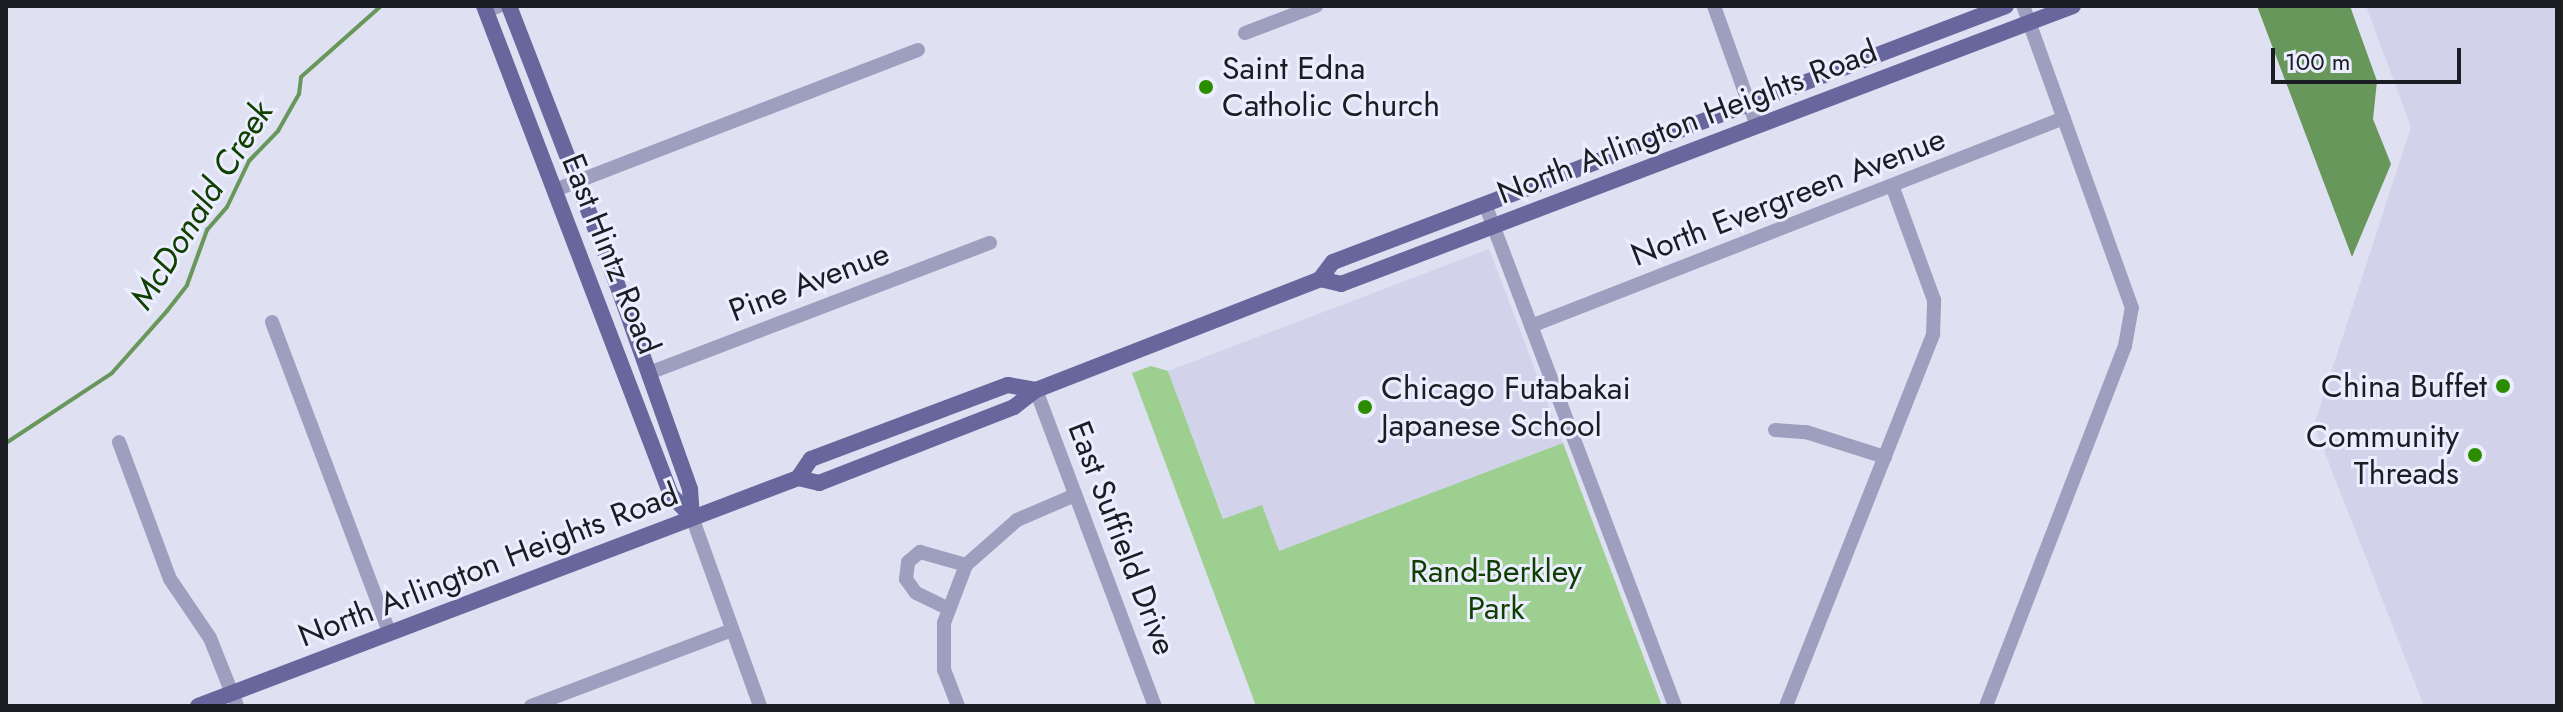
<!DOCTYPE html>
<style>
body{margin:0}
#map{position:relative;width:2563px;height:712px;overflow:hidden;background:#dfe0f1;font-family:Jost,sans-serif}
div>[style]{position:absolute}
.built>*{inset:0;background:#d2d3eb}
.green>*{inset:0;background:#9dcf91}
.water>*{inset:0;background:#67975b}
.stream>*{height:4px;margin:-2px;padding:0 2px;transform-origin:2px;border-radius:2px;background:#67975b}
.minor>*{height:14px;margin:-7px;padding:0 7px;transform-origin:7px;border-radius:7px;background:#9e9fbe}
.major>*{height:16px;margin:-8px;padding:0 8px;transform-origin:8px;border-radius:8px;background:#67669d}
.dots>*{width:22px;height:22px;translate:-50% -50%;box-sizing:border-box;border:4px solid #ecedff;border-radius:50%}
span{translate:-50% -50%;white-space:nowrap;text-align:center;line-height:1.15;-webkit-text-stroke:6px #ecedff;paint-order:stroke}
.poi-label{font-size:32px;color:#1c1c23}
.left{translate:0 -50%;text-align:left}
.right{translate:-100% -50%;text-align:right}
.street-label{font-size:32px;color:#1c1c23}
.park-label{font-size:32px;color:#0e3f00}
.water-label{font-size:34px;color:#104100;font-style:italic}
.frame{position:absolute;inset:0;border:8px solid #1c1c23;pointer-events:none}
.scale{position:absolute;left:2271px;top:48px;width:190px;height:36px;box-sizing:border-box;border:4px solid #1c1c23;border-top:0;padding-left:10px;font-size:24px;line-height:28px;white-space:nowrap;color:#1c1c23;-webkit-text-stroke:6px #ecedff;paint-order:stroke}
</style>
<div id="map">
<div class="built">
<i style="clip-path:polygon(2366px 6px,2557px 6px,2557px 706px,2424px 706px,2314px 425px,2411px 127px)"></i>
<i style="clip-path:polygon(1489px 249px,1563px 443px,1279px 551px,1224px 520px,1168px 371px)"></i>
</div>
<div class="green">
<i style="clip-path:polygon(1151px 366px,1168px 371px,1223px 519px,1262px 505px,1279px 551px,1563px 443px,1662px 706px,1256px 706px,1132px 373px)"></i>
</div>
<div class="water">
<i style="clip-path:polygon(2257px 6px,2350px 6px,2377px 81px,2373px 119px,2391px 164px,2352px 257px)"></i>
</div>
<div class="stream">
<i style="left:6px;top:443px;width:127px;rotate:-33.4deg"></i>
<i style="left:112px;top:373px;width:83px;rotate:-48.4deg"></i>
<i style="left:167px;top:311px;width:33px;rotate:-52deg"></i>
<i style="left:187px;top:285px;width:59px;rotate:-70deg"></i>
<i style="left:207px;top:230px;width:30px;rotate:-49deg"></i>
<i style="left:227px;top:207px;width:51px;rotate:-64.4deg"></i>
<i style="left:249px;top:161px;width:42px;rotate:-46deg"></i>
<i style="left:278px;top:131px;width:43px;rotate:-60.4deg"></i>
<i style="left:299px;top:94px;width:17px;rotate:-83deg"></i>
<i style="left:301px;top:77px;width:107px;rotate:-41.6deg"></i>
</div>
<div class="minor">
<i style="left:1714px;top:6px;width:127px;rotate:70.3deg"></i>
<i style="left:486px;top:11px;width:14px;rotate:-21deg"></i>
<i style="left:1245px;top:33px;width:76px;rotate:-20.8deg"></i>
<i style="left:555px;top:190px;width:389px;rotate:-21.1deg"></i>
<i style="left:1485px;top:204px;width:537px;rotate:69.27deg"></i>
<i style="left:272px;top:322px;width:331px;rotate:69.3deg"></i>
<i style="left:1531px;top:326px;width:572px;rotate:-21.32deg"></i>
<i style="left:649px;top:373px;width:365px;rotate:-20.9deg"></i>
<i style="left:1036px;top:390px;width:338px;rotate:69.4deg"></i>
<i style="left:1775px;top:430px;width:31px;rotate:4deg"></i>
<i style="left:1806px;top:432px;width:83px;rotate:17.6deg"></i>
<i style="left:119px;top:442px;width:146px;rotate:69.6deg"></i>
<i style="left:170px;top:579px;width:71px;rotate:55.9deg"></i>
<i style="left:210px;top:638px;width:73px;rotate:68.3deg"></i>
<i style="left:692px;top:517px;width:201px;rotate:70.2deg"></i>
<i style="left:949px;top:609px;width:37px;rotate:-154deg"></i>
<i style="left:916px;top:593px;width:17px;rotate:-126deg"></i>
<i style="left:906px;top:579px;width:17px;rotate:-83deg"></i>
<i style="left:908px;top:562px;width:16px;rotate:-40deg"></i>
<i style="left:920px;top:552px;width:48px;rotate:15.8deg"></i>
<i style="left:531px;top:706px;width:215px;rotate:-20.7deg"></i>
<i style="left:958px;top:706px;width:39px;rotate:-111deg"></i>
<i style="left:944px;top:670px;width:47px;rotate:-90deg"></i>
<i style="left:944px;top:623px;width:62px;rotate:-69.2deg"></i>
<i style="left:966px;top:565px;width:68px;rotate:-41.4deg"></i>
<i style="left:1017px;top:520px;width:63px;rotate:-23.3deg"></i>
<i style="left:1786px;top:706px;width:400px;rotate:-68.4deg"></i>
<i style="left:1933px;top:334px;width:34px;rotate:-88deg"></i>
<i style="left:1934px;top:300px;width:119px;rotate:-110.1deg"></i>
<i style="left:1986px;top:706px;width:386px;rotate:-68.9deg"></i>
<i style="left:2125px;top:346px;width:39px;rotate:-80deg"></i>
<i style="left:2132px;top:308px;width:321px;rotate:-109.8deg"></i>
</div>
<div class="major">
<i style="left:484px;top:6px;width:524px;rotate:69.07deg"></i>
<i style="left:671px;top:495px;width:30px;rotate:46deg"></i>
<i style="left:509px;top:6px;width:298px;rotate:68.8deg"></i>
<i style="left:617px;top:284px;width:218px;rotate:70.4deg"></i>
<i style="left:690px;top:489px;width:28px;rotate:86deg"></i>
<i style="left:1320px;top:279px;width:22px;rotate:13deg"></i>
<i style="left:1341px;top:284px;width:783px;rotate:-20.8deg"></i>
<i style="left:798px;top:478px;width:23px;rotate:-56deg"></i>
<i style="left:811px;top:459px;width:210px;rotate:-20.6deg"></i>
<i style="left:1008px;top:385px;width:28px;rotate:10deg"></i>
<i style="left:198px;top:706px;width:642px;rotate:-20.81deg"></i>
<i style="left:798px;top:478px;width:22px;rotate:13deg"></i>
<i style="left:819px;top:483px;width:209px;rotate:-21.3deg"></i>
<i style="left:1014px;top:407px;width:28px;rotate:-38deg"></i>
<i style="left:1036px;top:390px;width:305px;rotate:-21.3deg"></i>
<i style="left:1320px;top:279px;width:21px;rotate:-53deg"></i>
<i style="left:1333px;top:262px;width:720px;rotate:-20.83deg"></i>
</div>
<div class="dots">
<i style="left:1206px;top:87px;background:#2c8c00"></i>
<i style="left:2503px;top:386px;background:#2c8c00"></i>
<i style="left:1365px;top:407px;background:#2c8c00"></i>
<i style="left:2475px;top:455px;background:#2c8c00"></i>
</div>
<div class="poi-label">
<span class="left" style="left:1222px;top:87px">Saint Edna<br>Catholic Church</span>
<span class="right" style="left:2487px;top:386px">China Buffet</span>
<span class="left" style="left:1381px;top:407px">Chicago Futabakai<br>Japanese School</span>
<span class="right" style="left:2459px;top:455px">Community<br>Threads</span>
</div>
<div class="street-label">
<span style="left:1687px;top:122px;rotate:-21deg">North Arlington Heights Road</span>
<span style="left:1788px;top:197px;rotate:-21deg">North Evergreen Avenue</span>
<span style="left:611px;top:254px;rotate:68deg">East Hintz Road</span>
<span style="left:809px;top:282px;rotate:-21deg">Pine Avenue</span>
<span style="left:1122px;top:538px;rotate:69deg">East Suffield Drive</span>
<span style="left:488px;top:565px;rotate:-21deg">North Arlington Heights Road</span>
</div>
<div class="park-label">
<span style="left:1496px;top:590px">Rand-Berkley<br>Park</span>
</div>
<div class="water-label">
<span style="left:201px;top:205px;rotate:-58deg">McDonald Creek</span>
</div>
<div class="frame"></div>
<div class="scale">100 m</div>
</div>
